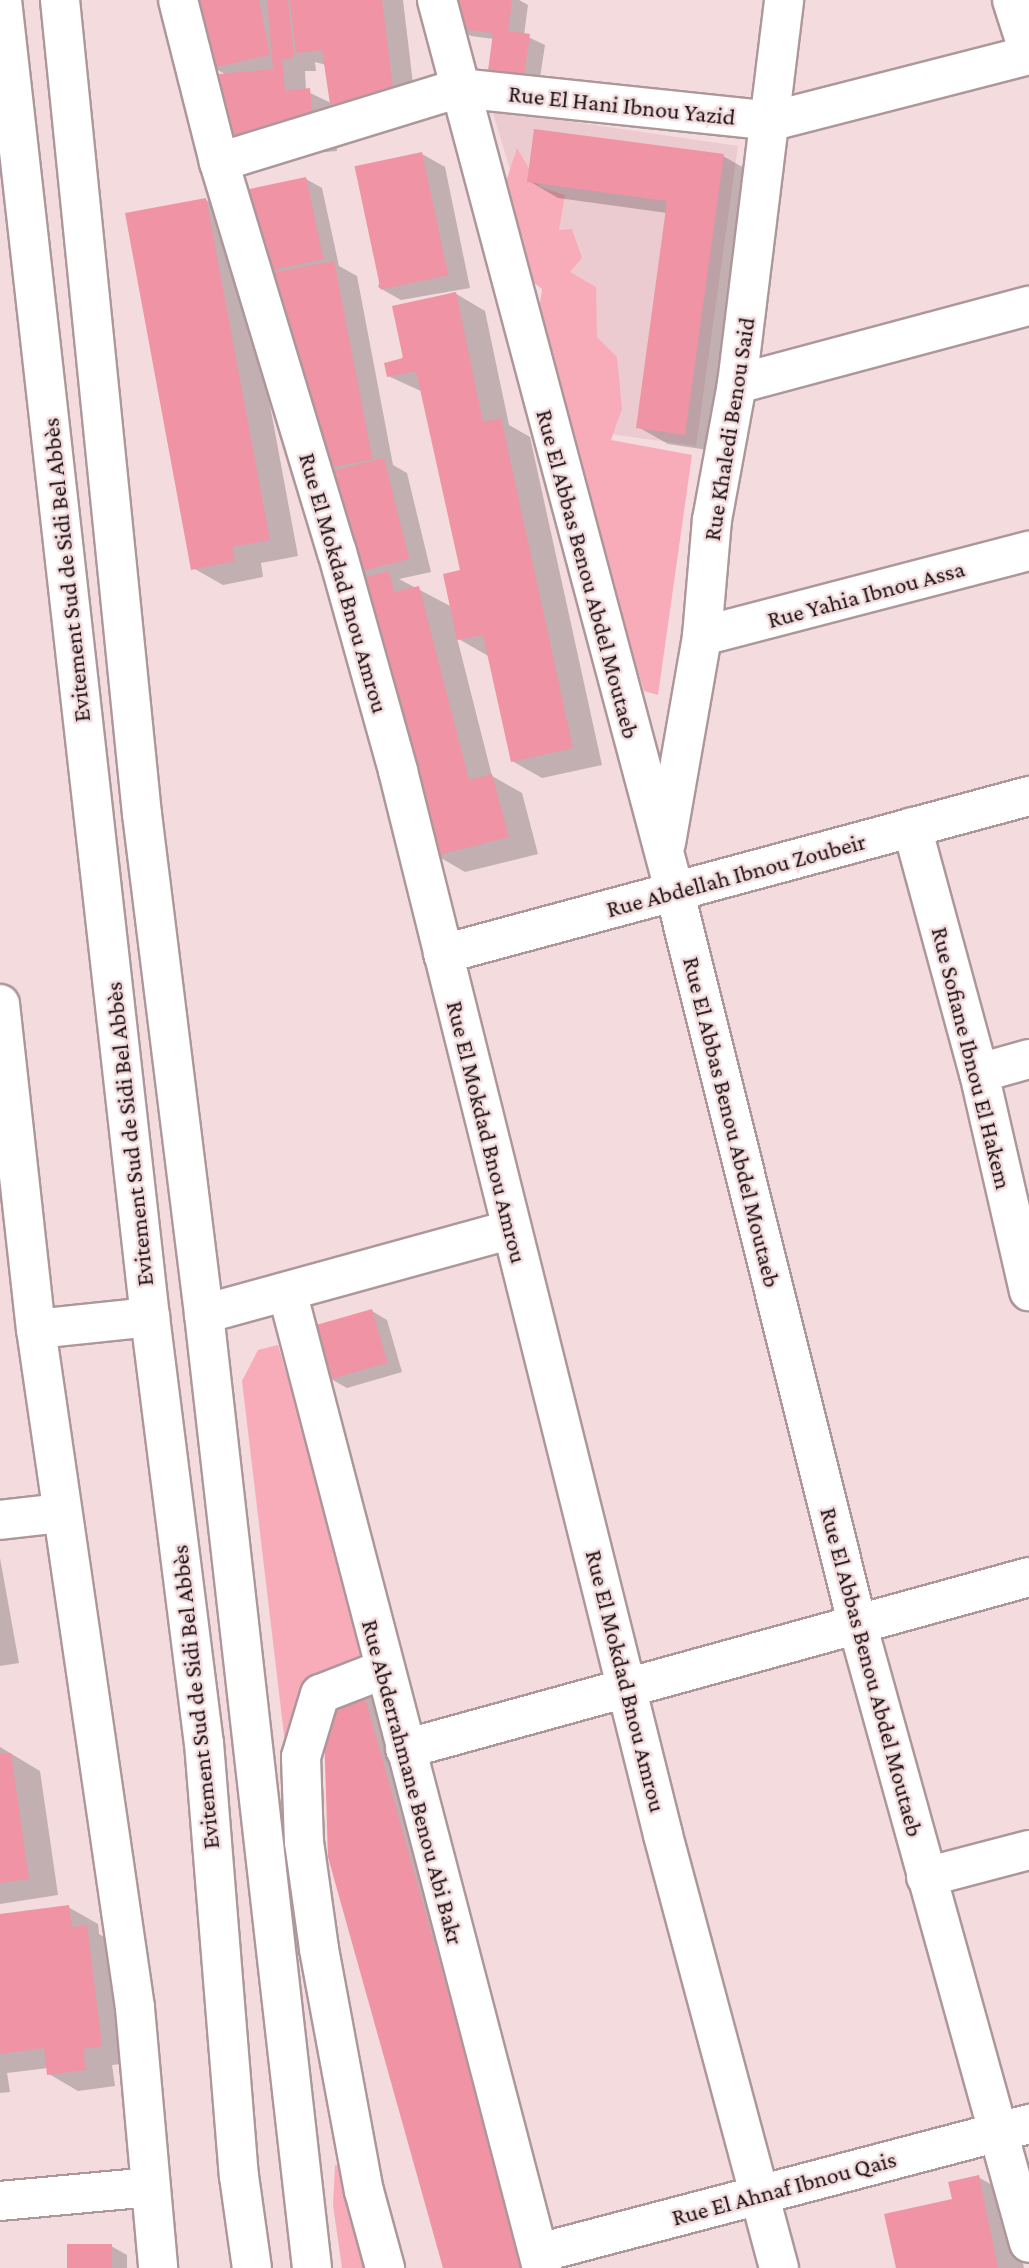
<!DOCTYPE html>
<meta charset="utf-8">
<style>
body{margin:0}
#map{position:relative;width:1029px;height:2268px;overflow:hidden;background:#f3dbde;font-family:"Crimson Pro",serif}
div>[style]{position:absolute}
.built>*{inset:0;background:#eccbd0}
.green>*{inset:0;background:#f8acb9}
.shadow>*{inset:0;background:#0003}
.building>*{inset:0;background:#f093a4;transform-origin:0 0}
.roads{filter:drop-shadow(2px 0 #ad979a) drop-shadow(-2px 0 #ad979a) drop-shadow(0 2px #ad979a) drop-shadow(0 -2px #ad979a)}
.minor>*{height:38px;margin:-19px;padding:0 19px;transform-origin:19px;border-radius:19px;background:#fff}
.highway>*{height:38px;margin:-19px;padding:0 19px;transform-origin:19px;border-radius:19px;background:#fff}
span{translate:-50% -50%;white-space:nowrap;text-align:center;line-height:1.15;-webkit-text-stroke:5px #f3dbde;paint-order:stroke}
.street-label{font-size:24px;color:#1a1213}
</style>
<div id="map">
<div class="built">
<i style="clip-path:polygon(492px 110px,738px 146px,696px 446px,589px 431px)"></i>
</div>
<div class="green">
<i style="clip-path:polygon(517px 148px,540px 187px,565px 195px,559px 230px,572px 229px,582px 258px,570px 272px,596px 287px,597px 337px,617px 357px,622px 409px,611px 440px,692px 455px,658px 695px,644px 691px,567px 432px,547px 351px,548px 333px,539px 311px,542px 289px,527px 277px,519px 255px,523px 238px,500px 200px)"></i>
<i style="clip-path:polygon(278px 1345px,374px 1668px,303px 1740px,285px 1743px,242px 1381px,258px 1350px)"></i>
<i style="clip-path:polygon(335px 2165px,354px 2170px,375px 2268px,342px 2268px,333px 2205px)"></i>
</div>
<div class="shadow">
<i style="clip-path:polygon(evenodd,198px 0,403px 0,416px 109px,354px 117px,333px 104px,337px 151px,250px 158px,227px 75px,212px 67px,198px 0,315px 62px,326px 65px,331px 103px,306px 91px,305px 71px,316px 71px,315px 62px)"></i>
<i style="clip-path:polygon(459px 0,519px 0,528px 5px,524px 35px,545px 45px,539px 84px,505px 79px,490px 70px,494px 39px,471px 36px,456px 27px)"></i>
<i style="clip-path:polygon(422px 154px,445px 167px,470px 288px,401px 300px,378px 287px)"></i>
<i style="clip-path:polygon(723px 156px,753px 173px,715px 451px,668px 444px,638px 427px,667px 213px,558px 198px,529px 181px)"></i>
<i style="clip-path:polygon(306px 179px,322px 188px,339px 266px,357px 276px,393px 465px,407px 473px,431px 572px,399px 579px,452px 607px,462px 572px,423px 392px,388px 376px,453px 292px,485px 311px,509px 425px,530px 437px,602px 765px,542px 778px,512px 761px,490px 657px,457px 638px,492px 776px,522px 793px,538px 854px,465px 872px,436px 855px,245px 271px,298px 556px,261px 563px,263px 577px,223px 585px,193px 568px,206px 200px,235px 217px)"></i>
<i style="clip-path:polygon(372px 1311px,387px 1320px,402px 1372px,347px 1388px,331px 1379px)"></i>
<i style="clip-path:polygon(0 1558px,19px 1663px,0 1666px)"></i>
<i style="clip-path:polygon(362px 1688px,378px 1697px,537px 2268px,445px 2268px)"></i>
<i style="clip-path:polygon(0 1747px,40px 1771px,58px 1895px,0 1904px)"></i>
<i style="clip-path:polygon(68px 1907px,98px 1924px,99px 1934px,116px 1944px,131px 2063px,112px 2065px,115px 2086px,78px 2091px,49px 2074px,48px 2068px,7px 2073px,10px 2092px,0 2093px,0 1915px)"></i>
<i style="clip-path:polygon(978px 2177px,1008px 2194px,1024px 2268px,898px 2268px)"></i>
<i style="clip-path:polygon(111px 2246px,127px 2255px,127px 2268px,70px 2268px)"></i>
</div>
<div class="building">
<i style="clip-path:polygon(196px 0,259px 0,270px 55px,211px 68px)"></i>
<i style="clip-path:polygon(267px 0,288px 0,294px 58px,282px 59px,285px 91px,310px 88px,314px 139px,226px 146px,219px 74px,273px 69px)"></i>
<i style="clip-path:polygon(290px 0,382px 0,394px 96px,330px 104px,322px 50px,296px 53px)"></i>
<i style="clip-path:polygon(458px 0,512px 0,508px 31px,530px 34px,524px 76px,488px 71px,493px 33px,454px 28px)"></i>
<i style="clip-path:polygon(534px 129px,724px 154px,685px 435px,636px 428px,667px 201px,527px 182px)"></i>
<i style="left:422px;top:152px;width:126px;height:69px;rotate:78deg"></i>
<i style="left:306px;top:177px;width:84px;height:63px;rotate:78deg"></i>
<i style="clip-path:polygon(206px 198px,270px 540px,232px 547px,235px 561px,191px 570px,125px 213px)"></i>
<i style="left:334px;top:261px;width:202px;height:65px;rotate:79deg"></i>
<i style="clip-path:polygon(456px 292px,483px 422px,501px 418px,573px 748px,511px 762px,483px 635px,457px 640px,443px 574px,460px 570px,416px 371px,387px 377px,384px 363px,403px 358px,392px 306px)"></i>
<i style="left:384px;top:458px;width:104px;height:62px;rotate:76deg"></i>
<i style="clip-path:polygon(389px 571px,394px 592px,419px 586px,469px 780px,492px 774px,509px 837px,434px 856px,358px 610px,334px 616px,327px 587px)"></i>
<i style="left:372px;top:1309px;width:56px;height:59px;rotate:74deg"></i>
<i style="clip-path:polygon(362px 1687px,525px 2268px,443px 2268px,328px 1857px,323px 1698px)"></i>
<i style="clip-path:polygon(11px 1753px,29px 1879px,0 1883px,0 1754px)"></i>
<i style="clip-path:polygon(69px 1905px,72px 1927px,87px 1925px,102px 2046px,83px 2049px,86px 2070px,47px 2075px,44px 2048px,0 2054px,0 1914px)"></i>
<i style="clip-path:polygon(979px 2175px,998px 2268px,896px 2268px,884px 2214px,952px 2199px,948px 2182px)"></i>
<i style="left:112px;top:2244px;width:24px;height:45px;rotate:90deg"></i>
</div>
<div class="roads">
<div class="minor">
<i style="left:178px;top:0;width:167px;rotate:75.8deg"></i>
<i style="left:219px;top:162px;width:407px;rotate:73.2deg"></i>
<i style="left:337px;top:552px;width:227px;rotate:74.4deg"></i>
<i style="left:398px;top:771px;width:1097px;rotate:76.01deg"></i>
<i style="left:663px;top:1835px;width:448px;rotate:75deg"></i>
<i style="left:437px;top:0;width:924px;rotate:75.08deg"></i>
<i style="left:675px;top:893px;width:756px;rotate:76deg"></i>
<i style="left:858px;top:1627px;width:639px;rotate:74.49deg"></i>
<i style="left:1012px;top:0;width:56px;rotate:72.2deg"></i>
<i style="left:219px;top:162px;width:251px;rotate:-17.1deg"></i>
<i style="left:459px;top:88px;width:315px;rotate:6deg"></i>
<i style="left:772px;top:121px;width:265px;rotate:-14.4deg"></i>
<i style="left:737px;top:384px;width:302px;rotate:-15deg"></i>
<i style="left:702px;top:636px;width:338px;rotate:-14.6deg"></i>
<i style="left:912px;top:827px;width:255px;rotate:74.8deg"></i>
<i style="left:979px;top:1073px;width:224px;rotate:77.1deg"></i>
<i style="left:666px;top:843px;width:210px;rotate:-80.1deg"></i>
<i style="left:702px;top:636px;width:116px;rotate:-85.1deg"></i>
<i style="left:712px;top:520px;width:138px;rotate:-79.6deg"></i>
<i style="left:737px;top:384px;width:387px;rotate:-83deg"></i>
<i style="left:443px;top:954px;width:607px;rotate:-15.09deg"></i>
<i style="left:0;top:1004px;width:327px;rotate:83.7deg"></i>
<i style="left:36px;top:1329px;width:686px;rotate:81.7deg"></i>
<i style="left:135px;top:2008px;width:261px;rotate:84.9deg"></i>
<i style="left:979px;top:1073px;width:52px;rotate:-15.6deg"></i>
<i style="left:288px;top:1295px;width:1006px;rotate:75.37deg"></i>
<i style="left:204px;top:1314px;width:317px;rotate:-15.4deg"></i>
<i style="left:36px;top:1329px;width:115px;rotate:-6deg"></i>
<i style="left:0;top:1520px;width:61px;rotate:-6.5deg"></i>
<i style="left:382px;top:1670px;width:66px;rotate:158.8deg"></i>
<i style="left:320px;top:1694px;width:66px;rotate:106.8deg"></i>
<i style="left:301px;top:1757px;width:85px;rotate:88deg"></i>
<i style="left:304px;top:1842px;width:108px;rotate:82deg"></i>
<i style="left:319px;top:1949px;width:246px;rotate:79.5deg"></i>
<i style="left:364px;top:2191px;width:80px;rotate:74.7deg"></i>
<i style="left:405px;top:1749px;width:647px;rotate:-15.41deg"></i>
<i style="left:926px;top:1877px;width:106px;rotate:-14.7deg"></i>
<i style="left:0;top:2201px;width:151px;rotate:-5.3deg"></i>
<i style="left:539px;top:2253px;width:507px;rotate:-14.75deg"></i>
</div>
<div class="highway">
<i style="left:2px;top:0;width:1325px;rotate:83.59deg"></i>
<i style="left:150px;top:1317px;width:429px;rotate:82.8deg"></i>
<i style="left:204px;top:1743px;width:434px;rotate:85.4deg"></i>
<i style="left:239px;top:2176px;width:93px;rotate:82deg"></i>
<i style="left:60px;top:0;width:818px;rotate:84.25deg"></i>
<i style="left:142px;top:814px;width:504px;rotate:82.93deg"></i>
<i style="left:204px;top:1314px;width:960px;rotate:83.54deg"></i>
</div>
</div>
<div class="street-label">
<span style="left:622px;top:105px;rotate:6deg">Rue El Hani Ibnou Yazid</span>
<span style="left:729px;top:429px;rotate:-81deg">Rue Khaledi Benou Said</span>
<span style="left:66px;top:570px;rotate:-96deg">Evitement Sud de Sidi Bel Abbès</span>
<span style="left:588px;top:574px;rotate:75deg">Rue El Abbas Benou Abdel Moutaeb</span>
<span style="left:344px;top:583px;rotate:74deg">Rue El Mokdad Bnou Amrou</span>
<span style="left:866px;top:594px;rotate:-15deg">Rue Yahia Ibnou Assa</span>
<span style="left:736px;top:875px;rotate:-15deg">Rue Abdellah Ibnou Zoubeir</span>
<span style="left:972px;top:1058px;rotate:76deg">Rue Sofiane Ibnou El Hakem</span>
<span style="left:732px;top:1122px;rotate:76deg">Rue El Abbas Benou Abdel Moutaeb</span>
<span style="left:487px;top:1132px;rotate:76deg">Rue El Mokdad Bnou Amrou</span>
<span style="left:129px;top:1134px;rotate:-96deg">Evitement Sud de Sidi Bel Abbès</span>
<span style="left:872px;top:1672px;rotate:75deg">Rue El Abbas Benou Abdel Moutaeb</span>
<span style="left:626px;top:1681px;rotate:76deg">Rue El Mokdad Bnou Amrou</span>
<span style="left:195px;top:1697px;rotate:-96deg">Evitement Sud de Sidi Bel Abbès</span>
<span style="left:413px;top:1782px;rotate:75deg">Rue Abderrahmane Benou Abi Bakr</span>
<span style="left:784px;top:2188px;rotate:-15deg">Rue El Ahnaf Ibnou Qais</span>
</div>
</div>
